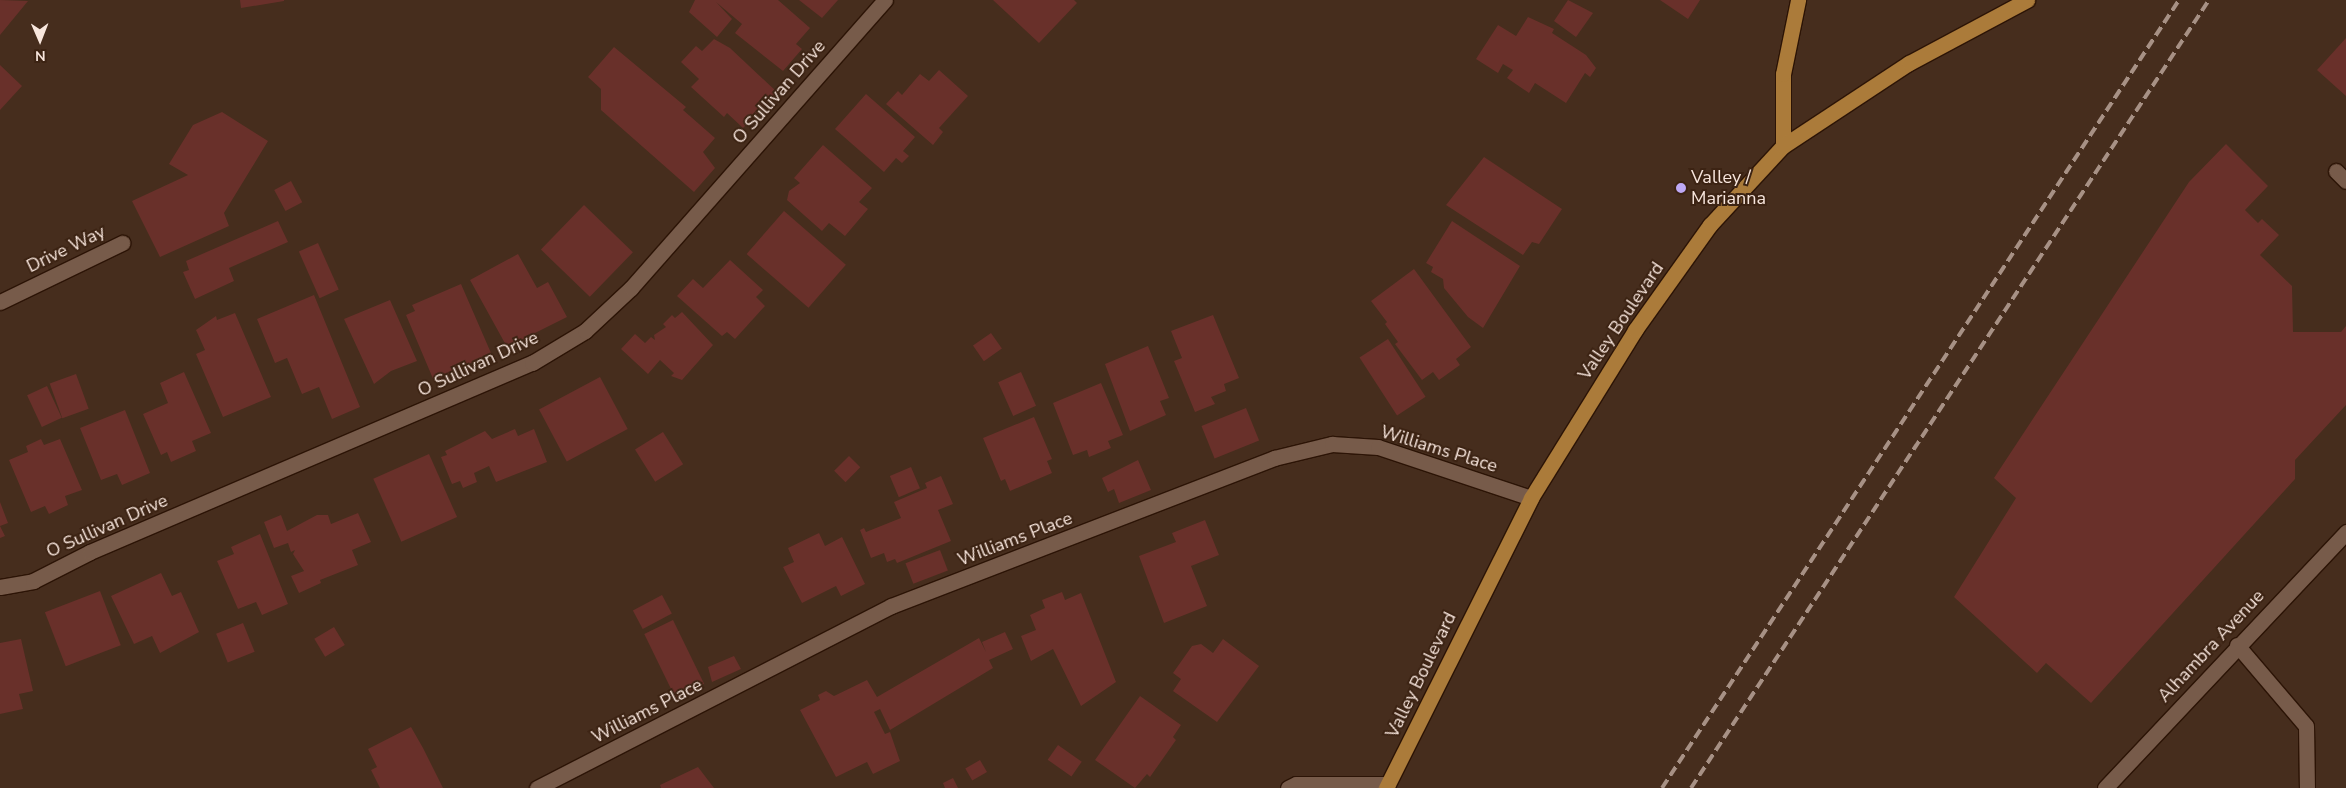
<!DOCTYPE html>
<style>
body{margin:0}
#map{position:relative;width:2346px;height:788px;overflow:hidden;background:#462d1d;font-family:"Nunito Sans",sans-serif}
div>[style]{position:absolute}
.building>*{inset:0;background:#69302a;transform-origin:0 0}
.roads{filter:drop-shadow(1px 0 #2c1406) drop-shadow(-1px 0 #2c1406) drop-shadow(0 1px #2c1406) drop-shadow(0 -1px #2c1406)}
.lane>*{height:15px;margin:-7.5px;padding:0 7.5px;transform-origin:7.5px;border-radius:7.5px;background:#775b4a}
.street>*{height:15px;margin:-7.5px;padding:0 7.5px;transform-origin:7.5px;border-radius:7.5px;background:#775b4a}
.secondary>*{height:15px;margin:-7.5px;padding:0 7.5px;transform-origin:7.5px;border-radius:7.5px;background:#775b4a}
.primary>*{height:15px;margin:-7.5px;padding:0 7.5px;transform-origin:7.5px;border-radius:7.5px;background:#ab7b3a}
.rail>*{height:4px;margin-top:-2px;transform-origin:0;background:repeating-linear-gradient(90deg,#a79185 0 10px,transparent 0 15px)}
.dots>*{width:14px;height:14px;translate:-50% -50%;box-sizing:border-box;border:2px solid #3c2313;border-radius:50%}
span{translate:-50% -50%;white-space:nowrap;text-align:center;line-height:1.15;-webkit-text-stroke:4px #3c2313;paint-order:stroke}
.street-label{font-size:18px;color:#f8e6dd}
.poi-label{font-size:18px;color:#f8e6dd}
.left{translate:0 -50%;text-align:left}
.north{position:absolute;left:15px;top:15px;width:50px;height:50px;-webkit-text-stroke:4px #3c2313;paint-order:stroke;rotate:179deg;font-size:14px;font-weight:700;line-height:20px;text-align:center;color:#f8e6dd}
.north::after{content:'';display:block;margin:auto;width:18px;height:22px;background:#f8e6dd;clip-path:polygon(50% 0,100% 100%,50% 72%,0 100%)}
</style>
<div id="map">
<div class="building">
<i style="clip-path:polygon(0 0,28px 1px,0 35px)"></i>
<i style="clip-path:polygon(240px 0,284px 0,284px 1px,241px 8px)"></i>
<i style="clip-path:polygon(695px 0,778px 0,810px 28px,796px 44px,802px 49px,783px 71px,735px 33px,742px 24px,716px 2px,732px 19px,717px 37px,689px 12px)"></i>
<i style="clip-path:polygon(799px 0,838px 0,822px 18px)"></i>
<i style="clip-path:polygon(993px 0,1074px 0,1077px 3px,1039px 43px)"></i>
<i style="clip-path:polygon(1568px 0,1593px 13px,1576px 37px,1554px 21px)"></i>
<i style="clip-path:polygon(1660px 0,1700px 0,1688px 19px)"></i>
<i style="clip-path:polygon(1528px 17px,1554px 29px,1552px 33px,1586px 55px,1596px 68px,1590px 77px,1585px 73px,1566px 103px,1535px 83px,1529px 93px,1507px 78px,1513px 70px,1503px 64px,1498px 73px,1476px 59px,1498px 25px,1516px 36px)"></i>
<i style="clip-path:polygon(2346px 38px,2346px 96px,2317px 70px)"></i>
<i style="clip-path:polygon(714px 39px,730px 48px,778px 93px,743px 128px,727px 113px,724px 117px,691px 87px,699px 79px,681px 62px,696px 46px,702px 51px)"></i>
<i style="clip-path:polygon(614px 47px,686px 107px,683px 110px,715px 138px,703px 152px,715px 168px,694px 192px,601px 110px,601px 89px,588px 77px)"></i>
<i style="clip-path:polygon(0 65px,22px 86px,0 110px)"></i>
<i style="clip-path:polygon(939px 70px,968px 96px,939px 128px,943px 132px,933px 145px,886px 104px,898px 91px,902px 95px,920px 74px,929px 81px)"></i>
<i style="clip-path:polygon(866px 94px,915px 137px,903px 151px,909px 156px,902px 163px,896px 158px,884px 172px,835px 129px)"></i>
<i style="clip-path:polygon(222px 112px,268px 141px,224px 213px,229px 226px,160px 257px,132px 201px,188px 175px,169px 164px,193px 125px)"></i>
<i style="clip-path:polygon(2226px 144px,2268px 186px,2245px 210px,2258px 223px,2262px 219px,2279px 235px,2260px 255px,2292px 286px,2293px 332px,2341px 332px,2346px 326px,2346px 405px,2295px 460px,2295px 479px,2091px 703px,2046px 663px,2037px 673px,1954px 597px,2016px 498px,1994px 478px,2189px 182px)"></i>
<i style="clip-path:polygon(823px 145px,872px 188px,859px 202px,868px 209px,845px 236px,829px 223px,822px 231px,787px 200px,789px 191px,800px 183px,794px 178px)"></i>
<i style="clip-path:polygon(1484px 157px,1562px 209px,1539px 244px,1532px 242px,1523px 255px,1446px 205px)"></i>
<i style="left:291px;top:181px;width:24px;height:19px;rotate:62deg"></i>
<i style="left:584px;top:205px;width:68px;height:62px;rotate:44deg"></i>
<i style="left:784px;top:211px;width:82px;height:57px;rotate:41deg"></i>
<i style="clip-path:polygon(278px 221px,288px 242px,229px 268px,234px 281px,195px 299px,183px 272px,189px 270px,186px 261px)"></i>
<i style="clip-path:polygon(1452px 221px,1520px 266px,1483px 328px,1468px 317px,1444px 288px,1443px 279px,1431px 272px,1433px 267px,1426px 263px)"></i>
<i style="left:318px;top:243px;width:51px;height:21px;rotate:66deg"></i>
<i style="clip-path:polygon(518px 254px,537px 288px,548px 282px,567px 317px,507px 347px,470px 280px)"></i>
<i style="clip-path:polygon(730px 260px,763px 290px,756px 297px,765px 306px,735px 339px,727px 332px,722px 336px,677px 296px,693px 279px,703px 288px)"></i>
<i style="clip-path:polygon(1414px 269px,1471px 347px,1456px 359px,1460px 365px,1439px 380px,1433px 372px,1422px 380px,1395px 344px,1398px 342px,1385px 324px,1387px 322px,1371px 301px)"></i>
<i style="clip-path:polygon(461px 284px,491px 353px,434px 381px,406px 315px,415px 311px,412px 305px)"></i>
<i style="clip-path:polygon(314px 295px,360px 407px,332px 419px,319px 387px,302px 394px,287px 358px,275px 363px,257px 319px)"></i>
<i style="clip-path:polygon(390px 300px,417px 361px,391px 371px,374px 384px,344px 319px)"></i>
<i style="clip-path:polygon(682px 312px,713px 345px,682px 380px,671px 376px,674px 373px,660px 360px,648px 374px,621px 349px,635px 334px,645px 343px,651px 337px,655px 340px,654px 335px,666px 327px,663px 324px,672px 315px,675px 318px)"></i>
<i style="clip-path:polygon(235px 313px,271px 397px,223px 417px,196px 354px,205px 350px,196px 330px,216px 316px,217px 320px)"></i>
<i style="clip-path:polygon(1213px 315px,1239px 378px,1224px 384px,1226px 391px,1211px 397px,1215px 404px,1195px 412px,1174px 361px,1182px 358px,1171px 331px)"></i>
<i style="left:991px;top:333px;width:19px;height:22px;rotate:55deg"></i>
<i style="left:1388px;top:339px;width:69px;height:34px;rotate:57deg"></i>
<i style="clip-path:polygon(1148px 346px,1169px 398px,1160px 401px,1166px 415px,1130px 431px,1105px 364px)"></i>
<i style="clip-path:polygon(184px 372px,211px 433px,192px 441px,196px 451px,171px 462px,167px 452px,161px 455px,143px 414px,168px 403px,160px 383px)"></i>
<i style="left:1021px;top:372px;width:37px;height:25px;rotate:66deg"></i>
<i style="left:76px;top:374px;width:37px;height:28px;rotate:70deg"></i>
<i style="left:600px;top:377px;width:59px;height:69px;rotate:62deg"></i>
<i style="clip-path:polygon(1101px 383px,1123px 435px,1108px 441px,1111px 448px,1089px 457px,1087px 450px,1073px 455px,1053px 403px)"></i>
<i style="left:47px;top:386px;width:35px;height:22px;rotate:65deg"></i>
<i style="left:1246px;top:408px;width:35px;height:48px;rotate:68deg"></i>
<i style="clip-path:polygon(125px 410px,150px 473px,122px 485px,117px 474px,101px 480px,80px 428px)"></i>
<i style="clip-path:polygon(1034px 417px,1052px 459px,1047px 461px,1052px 473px,1010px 491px,1005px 479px,1001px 481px,983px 438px)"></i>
<i style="clip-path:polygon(515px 429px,518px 436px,534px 429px,547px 462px,496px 482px,489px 466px,474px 473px,477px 482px,463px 488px,460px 481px,452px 484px,441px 457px,447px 455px,445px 451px,485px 431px,492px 439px)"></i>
<i style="left:663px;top:432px;width:38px;height:33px;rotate:58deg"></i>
<i style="clip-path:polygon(41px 439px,44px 445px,60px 439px,82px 490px,65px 496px,68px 505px,49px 514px,45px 506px,31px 512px,9px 460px,28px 452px,26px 446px)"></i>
<i style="left:429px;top:454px;width:69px;height:61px;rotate:66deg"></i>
<i style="left:849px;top:456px;width:16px;height:21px;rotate:45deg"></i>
<i style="clip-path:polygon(1138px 460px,1151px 490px,1119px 503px,1114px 489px,1108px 492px,1102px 478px)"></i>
<i style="left:911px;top:467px;width:23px;height:23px;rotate:67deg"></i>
<i style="clip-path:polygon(941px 476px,953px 504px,938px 510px,951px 541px,897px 563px,895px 559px,887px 562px,884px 553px,871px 558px,860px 530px,864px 528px,866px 532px,901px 518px,894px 502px,927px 488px,925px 483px)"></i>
<i style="clip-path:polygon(0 502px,8px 523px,0 526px,5px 536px,0 538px)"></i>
<i style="clip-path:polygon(358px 513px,371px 542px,352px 550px,358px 565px,320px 580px,321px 583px,299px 593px,291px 576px,304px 571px,293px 554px,295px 550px,291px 552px,288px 543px,274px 548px,264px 522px,281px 515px,287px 531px,317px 515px,328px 515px,331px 524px)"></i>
<i style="clip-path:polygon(1205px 520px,1219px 555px,1191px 566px,1207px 606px,1164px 623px,1139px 556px,1176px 542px,1172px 533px)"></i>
<i style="clip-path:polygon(819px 533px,825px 546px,842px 537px,865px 584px,841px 596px,836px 586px,802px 603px,783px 567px,794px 562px,788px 548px)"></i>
<i style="clip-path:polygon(260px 534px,288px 604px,262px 615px,256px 602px,238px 609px,217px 561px,234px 554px,231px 547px)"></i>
<i style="left:940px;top:550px;width:22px;height:37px;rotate:69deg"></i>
<i style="clip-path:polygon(161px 573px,172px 596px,181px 592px,199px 632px,160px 653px,152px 636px,134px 644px,111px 596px)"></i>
<i style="left:100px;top:591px;width:58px;height:59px;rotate:69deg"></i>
<i style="clip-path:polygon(1062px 592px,1065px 600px,1081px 593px,1116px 682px,1081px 706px,1053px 649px,1031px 661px,1021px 636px,1036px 630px,1030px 615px,1045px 608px,1042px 600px)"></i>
<i style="left:662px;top:595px;width:21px;height:33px;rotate:62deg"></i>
<i style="left:673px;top:620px;width:71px;height:32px;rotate:64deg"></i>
<i style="left:243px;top:623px;width:31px;height:29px;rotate:68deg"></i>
<i style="left:334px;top:627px;width:21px;height:23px;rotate:59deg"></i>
<i style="clip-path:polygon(1005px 632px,1013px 649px,989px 660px,993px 668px,890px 730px,880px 709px,874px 712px,885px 734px,890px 732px,900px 761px,873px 774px,867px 762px,836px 777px,800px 710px,820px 700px,818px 695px,826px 691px,834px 696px,867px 680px,877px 697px,979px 638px,986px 652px,982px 642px)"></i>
<i style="clip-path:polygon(21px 639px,33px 691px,19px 694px,23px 709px,0 714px,0 643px)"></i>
<i style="clip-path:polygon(1223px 639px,1259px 666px,1217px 722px,1173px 691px,1181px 679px,1173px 673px,1192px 646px,1201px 644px,1213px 653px)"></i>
<i style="clip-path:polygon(734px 656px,741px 669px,712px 682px,708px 667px)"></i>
<i style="clip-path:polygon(1140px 696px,1181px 725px,1173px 737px,1176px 740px,1150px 777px,1147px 774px,1135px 788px,1095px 760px)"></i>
<i style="clip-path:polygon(411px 727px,423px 748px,443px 788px,380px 788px,371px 770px,377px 767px,368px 749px)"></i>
<i style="left:1058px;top:745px;width:29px;height:18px;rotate:35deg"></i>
<i style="left:980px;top:760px;width:14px;height:17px;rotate:60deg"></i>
<i style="clip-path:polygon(698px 767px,714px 788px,661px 788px,660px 785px)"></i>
<i style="clip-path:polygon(953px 778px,958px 788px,945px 788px,943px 783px)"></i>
</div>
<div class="roads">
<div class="lane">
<i style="left:2336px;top:171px;width:14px;rotate:45deg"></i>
</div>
<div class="street">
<i style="left:0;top:302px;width:136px;rotate:-25.8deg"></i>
<i style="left:0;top:587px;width:34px;rotate:-10deg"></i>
<i style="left:33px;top:581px;width:64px;rotate:-27deg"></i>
<i style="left:90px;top:552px;width:481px;rotate:-23.2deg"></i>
<i style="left:532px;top:363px;width:62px;rotate:-31.1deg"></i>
<i style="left:585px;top:331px;width:63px;rotate:-43.1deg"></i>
<i style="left:631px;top:288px;width:384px;rotate:-48.6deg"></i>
<i style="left:2237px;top:645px;width:106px;rotate:49.6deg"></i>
<i style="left:2306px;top:726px;width:62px;rotate:89.1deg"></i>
<i style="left:537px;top:788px;width:398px;rotate:-27.2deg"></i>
<i style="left:891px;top:606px;width:411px;rotate:-21.1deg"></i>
<i style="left:1274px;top:458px;width:60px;rotate:-13.6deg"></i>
<i style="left:1332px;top:444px;width:46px;rotate:3.7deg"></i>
<i style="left:1378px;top:447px;width:161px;rotate:18.4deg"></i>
<i style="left:1288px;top:788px;width:9px;rotate:-27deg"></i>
<i style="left:1296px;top:784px;width:92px"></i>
</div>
<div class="secondary">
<i style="left:2105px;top:788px;width:352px;rotate:-46.7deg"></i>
</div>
<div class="primary">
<i style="left:1783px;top:146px;width:72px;rotate:-90deg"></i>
<i style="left:1783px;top:74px;width:76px;rotate:-78.5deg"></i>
<i style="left:1386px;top:788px;width:324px;rotate:-63.4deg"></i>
<i style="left:1531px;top:498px;width:198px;rotate:-58.2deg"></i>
<i style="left:1635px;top:330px;width:129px;rotate:-54.5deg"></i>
<i style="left:1710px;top:225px;width:108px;rotate:-47.3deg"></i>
<i style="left:1783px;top:146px;width:151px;rotate:-33.4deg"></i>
<i style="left:1909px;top:63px;width:134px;rotate:-28.1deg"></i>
</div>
</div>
<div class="rail">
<i style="left:1662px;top:788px;width:942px;rotate:-56.73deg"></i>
<i style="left:1691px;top:788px;width:943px;rotate:-56.68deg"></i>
</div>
<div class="dots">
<i style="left:1681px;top:188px;background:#bea9f5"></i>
</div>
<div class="street-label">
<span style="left:779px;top:92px;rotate:-49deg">O Sullivan Drive</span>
<span style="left:66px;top:249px;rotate:-26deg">Drive Way</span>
<span style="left:1621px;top:321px;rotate:-56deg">Valley Boulevard</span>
<span style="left:478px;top:364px;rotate:-25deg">O Sullivan Drive</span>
<span style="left:1439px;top:449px;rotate:17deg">Williams Place</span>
<span style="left:107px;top:526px;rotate:-24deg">O Sullivan Drive</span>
<span style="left:1015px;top:539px;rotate:-21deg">Williams Place</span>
<span style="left:2211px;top:646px;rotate:-47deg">Alhambra Avenue</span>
<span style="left:1421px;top:675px;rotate:-64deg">Valley Boulevard</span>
<span style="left:647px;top:711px;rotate:-27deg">Williams Place</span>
</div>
<div class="poi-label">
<span class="left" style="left:1691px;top:188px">Valley /<br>Marianna</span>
</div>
<div class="north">N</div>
</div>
